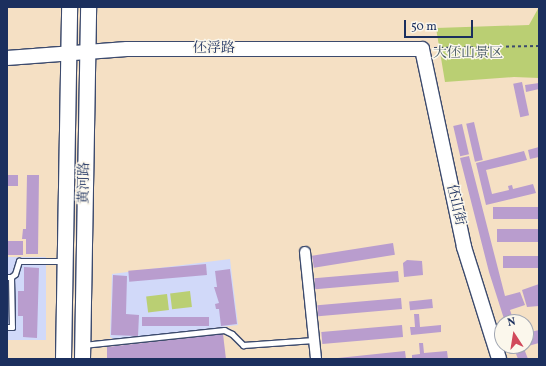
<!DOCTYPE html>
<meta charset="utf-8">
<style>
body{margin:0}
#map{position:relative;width:546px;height:366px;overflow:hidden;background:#f5e0c4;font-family:Vollkorn,"Noto Serif SC",serif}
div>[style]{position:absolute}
.built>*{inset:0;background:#d1d9f9;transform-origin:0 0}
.green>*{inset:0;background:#bacf73;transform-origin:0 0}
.building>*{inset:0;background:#b99dce;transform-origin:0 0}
.path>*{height:1.5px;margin-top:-0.75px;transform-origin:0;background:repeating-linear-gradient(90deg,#3c4a6d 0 3px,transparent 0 6px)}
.roads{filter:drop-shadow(1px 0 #3c4a6d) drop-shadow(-1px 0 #3c4a6d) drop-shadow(0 1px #3c4a6d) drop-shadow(0 -1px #3c4a6d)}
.lane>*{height:5px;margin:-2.5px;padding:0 2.5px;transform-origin:2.5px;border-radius:2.5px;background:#fff}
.street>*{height:10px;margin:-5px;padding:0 5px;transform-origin:5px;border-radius:5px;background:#fff}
.secondary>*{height:14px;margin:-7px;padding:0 7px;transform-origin:7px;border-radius:7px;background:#fff}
.primary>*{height:15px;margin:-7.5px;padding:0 7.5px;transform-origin:7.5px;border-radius:7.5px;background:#fff}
span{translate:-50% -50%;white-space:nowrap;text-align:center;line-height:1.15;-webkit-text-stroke:3px #fbf7ec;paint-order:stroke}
.street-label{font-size:14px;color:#1b2f5e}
.park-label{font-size:14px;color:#435763}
.frame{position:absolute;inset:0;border:8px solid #1b2f5e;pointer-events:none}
.north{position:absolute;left:494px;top:314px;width:40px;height:40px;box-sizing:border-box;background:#fbf7ec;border:1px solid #a1a7b3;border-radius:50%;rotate:348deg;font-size:11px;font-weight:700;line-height:16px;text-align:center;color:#1b2f5e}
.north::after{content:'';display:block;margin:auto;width:14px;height:18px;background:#d1495b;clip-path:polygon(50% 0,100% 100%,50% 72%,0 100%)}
.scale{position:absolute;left:404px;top:20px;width:69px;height:18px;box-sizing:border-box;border:2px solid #1b2f5e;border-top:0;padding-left:5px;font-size:12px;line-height:14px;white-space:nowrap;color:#1b2f5e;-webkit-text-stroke:3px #fbf7ec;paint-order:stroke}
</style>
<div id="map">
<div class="built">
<i style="left:7px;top:257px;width:39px;height:83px"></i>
<i style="clip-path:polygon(230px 259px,238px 325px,115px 340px,110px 337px,112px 274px)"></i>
</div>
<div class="green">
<i style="clip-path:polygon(539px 7px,539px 78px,514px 77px,445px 82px,436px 28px,529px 25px)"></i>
<i style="left:190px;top:291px;width:16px;height:20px;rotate:83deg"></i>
<i style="left:167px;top:294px;width:16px;height:21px;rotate:83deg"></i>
</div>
<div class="building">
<i style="left:522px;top:82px;width:34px;height:9px;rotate:78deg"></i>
<i style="clip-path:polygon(539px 83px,539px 89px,526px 92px,525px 85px)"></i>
<i style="left:474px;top:122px;width:39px;height:8px;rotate:77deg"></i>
<i style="left:462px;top:124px;width:31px;height:9px;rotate:77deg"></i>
<i style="clip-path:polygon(539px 147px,539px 157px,530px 159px,528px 150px)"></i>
<i style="clip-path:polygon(524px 151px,527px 160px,486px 170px,492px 194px,509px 190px,508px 186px,512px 185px,513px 189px,533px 184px,536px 193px,486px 205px,476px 163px)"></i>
<i style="clip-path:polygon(469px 156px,505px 296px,520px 292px,525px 305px,510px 310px,514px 322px,505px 322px,489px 272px,460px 158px)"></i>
<i style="left:7px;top:175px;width:11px;height:11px"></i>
<i style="clip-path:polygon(27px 175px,39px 175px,38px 254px,26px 254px,26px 239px,22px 239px,23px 229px,26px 229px)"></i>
<i style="left:539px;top:207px;width:12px;height:46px;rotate:90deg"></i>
<i style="left:539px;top:229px;width:13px;height:42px;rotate:90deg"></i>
<i style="left:7px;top:241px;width:16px;height:14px"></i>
<i style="left:393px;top:243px;width:12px;height:82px;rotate:81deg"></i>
<i style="left:539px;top:256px;width:12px;height:36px;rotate:90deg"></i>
<i style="clip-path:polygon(407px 260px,422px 261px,423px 275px,404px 277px,403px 263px)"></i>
<i style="left:206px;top:264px;width:11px;height:78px;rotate:85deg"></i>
<i style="clip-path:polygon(24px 267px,39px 268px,37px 338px,23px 337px,23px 316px,18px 316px,18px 291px,24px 291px)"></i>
<i style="clip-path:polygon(230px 269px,237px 324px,221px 326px,219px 309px,216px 309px,215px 304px,219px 303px,214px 287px,217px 287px,215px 271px)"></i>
<i style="left:398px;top:271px;width:11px;height:84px;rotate:85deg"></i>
<i style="clip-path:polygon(113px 275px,127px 276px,126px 314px,139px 315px,138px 336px,111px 335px)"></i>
<i style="clip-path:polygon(539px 284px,539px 306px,527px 307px,522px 290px)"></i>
<i style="left:401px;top:298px;width:11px;height:84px;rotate:85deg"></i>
<i style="left:432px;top:299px;width:9px;height:23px;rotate:84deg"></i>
<i style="clip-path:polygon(414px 314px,419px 314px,420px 327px,441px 325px,441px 332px,411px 335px,410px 327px,415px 327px)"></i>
<i style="left:209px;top:317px;width:9px;height:67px;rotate:90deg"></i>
<i style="left:402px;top:325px;width:12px;height:81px;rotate:85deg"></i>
<i style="clip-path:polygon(539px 330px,539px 343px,528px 346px,526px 333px)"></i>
<i style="clip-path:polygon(223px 334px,226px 359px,107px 359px,107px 347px)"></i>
<i style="clip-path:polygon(419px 343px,423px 343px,424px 353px,447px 351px,448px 359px,412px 359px,412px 355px,420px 354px)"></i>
<i style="clip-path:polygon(513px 346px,523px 346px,528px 359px,518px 359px)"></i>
<i style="clip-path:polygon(405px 351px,406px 359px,338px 359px,338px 358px)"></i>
</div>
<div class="path">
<i style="left:434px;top:48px;width:105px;rotate:-1.1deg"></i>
</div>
<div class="roads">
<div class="lane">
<i style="left:7px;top:277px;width:4px"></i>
<i style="left:11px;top:277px;width:50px;rotate:88.9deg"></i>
<i style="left:12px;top:327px;width:5px;rotate:180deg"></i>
<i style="left:11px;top:277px;width:5px;rotate:-37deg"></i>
<i style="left:15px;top:274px;width:14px;rotate:-73deg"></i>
<i style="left:19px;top:261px;width:44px"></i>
<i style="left:83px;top:345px;width:142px;rotate:-6.1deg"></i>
<i style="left:224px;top:330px;width:9px;rotate:27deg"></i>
<i style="left:232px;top:334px;width:16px;rotate:45deg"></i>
<i style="left:243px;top:345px;width:71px;rotate:-4deg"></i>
</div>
<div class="street">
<i style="left:305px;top:252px;width:108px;rotate:84.1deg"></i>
</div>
<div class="secondary">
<i style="left:7px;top:58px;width:120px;rotate:-4.3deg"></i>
<i style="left:127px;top:49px;width:295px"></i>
<i style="left:422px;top:49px;width:202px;rotate:78deg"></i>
<i style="left:464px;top:247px;width:117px;rotate:72.6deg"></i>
</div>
<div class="primary">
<i style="left:63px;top:359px;width:352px;rotate:-89deg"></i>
<i style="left:82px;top:359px;width:352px;rotate:-89deg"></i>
</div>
</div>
<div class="street-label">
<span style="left:214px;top:49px">伾浮路</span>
<span style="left:85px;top:183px;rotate:-89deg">黄河路</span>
<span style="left:455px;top:205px;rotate:77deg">伾山街</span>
</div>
<div class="park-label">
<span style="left:468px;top:54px">大伾山景区</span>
</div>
<div class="frame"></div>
<div class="north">N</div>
<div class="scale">50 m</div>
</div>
